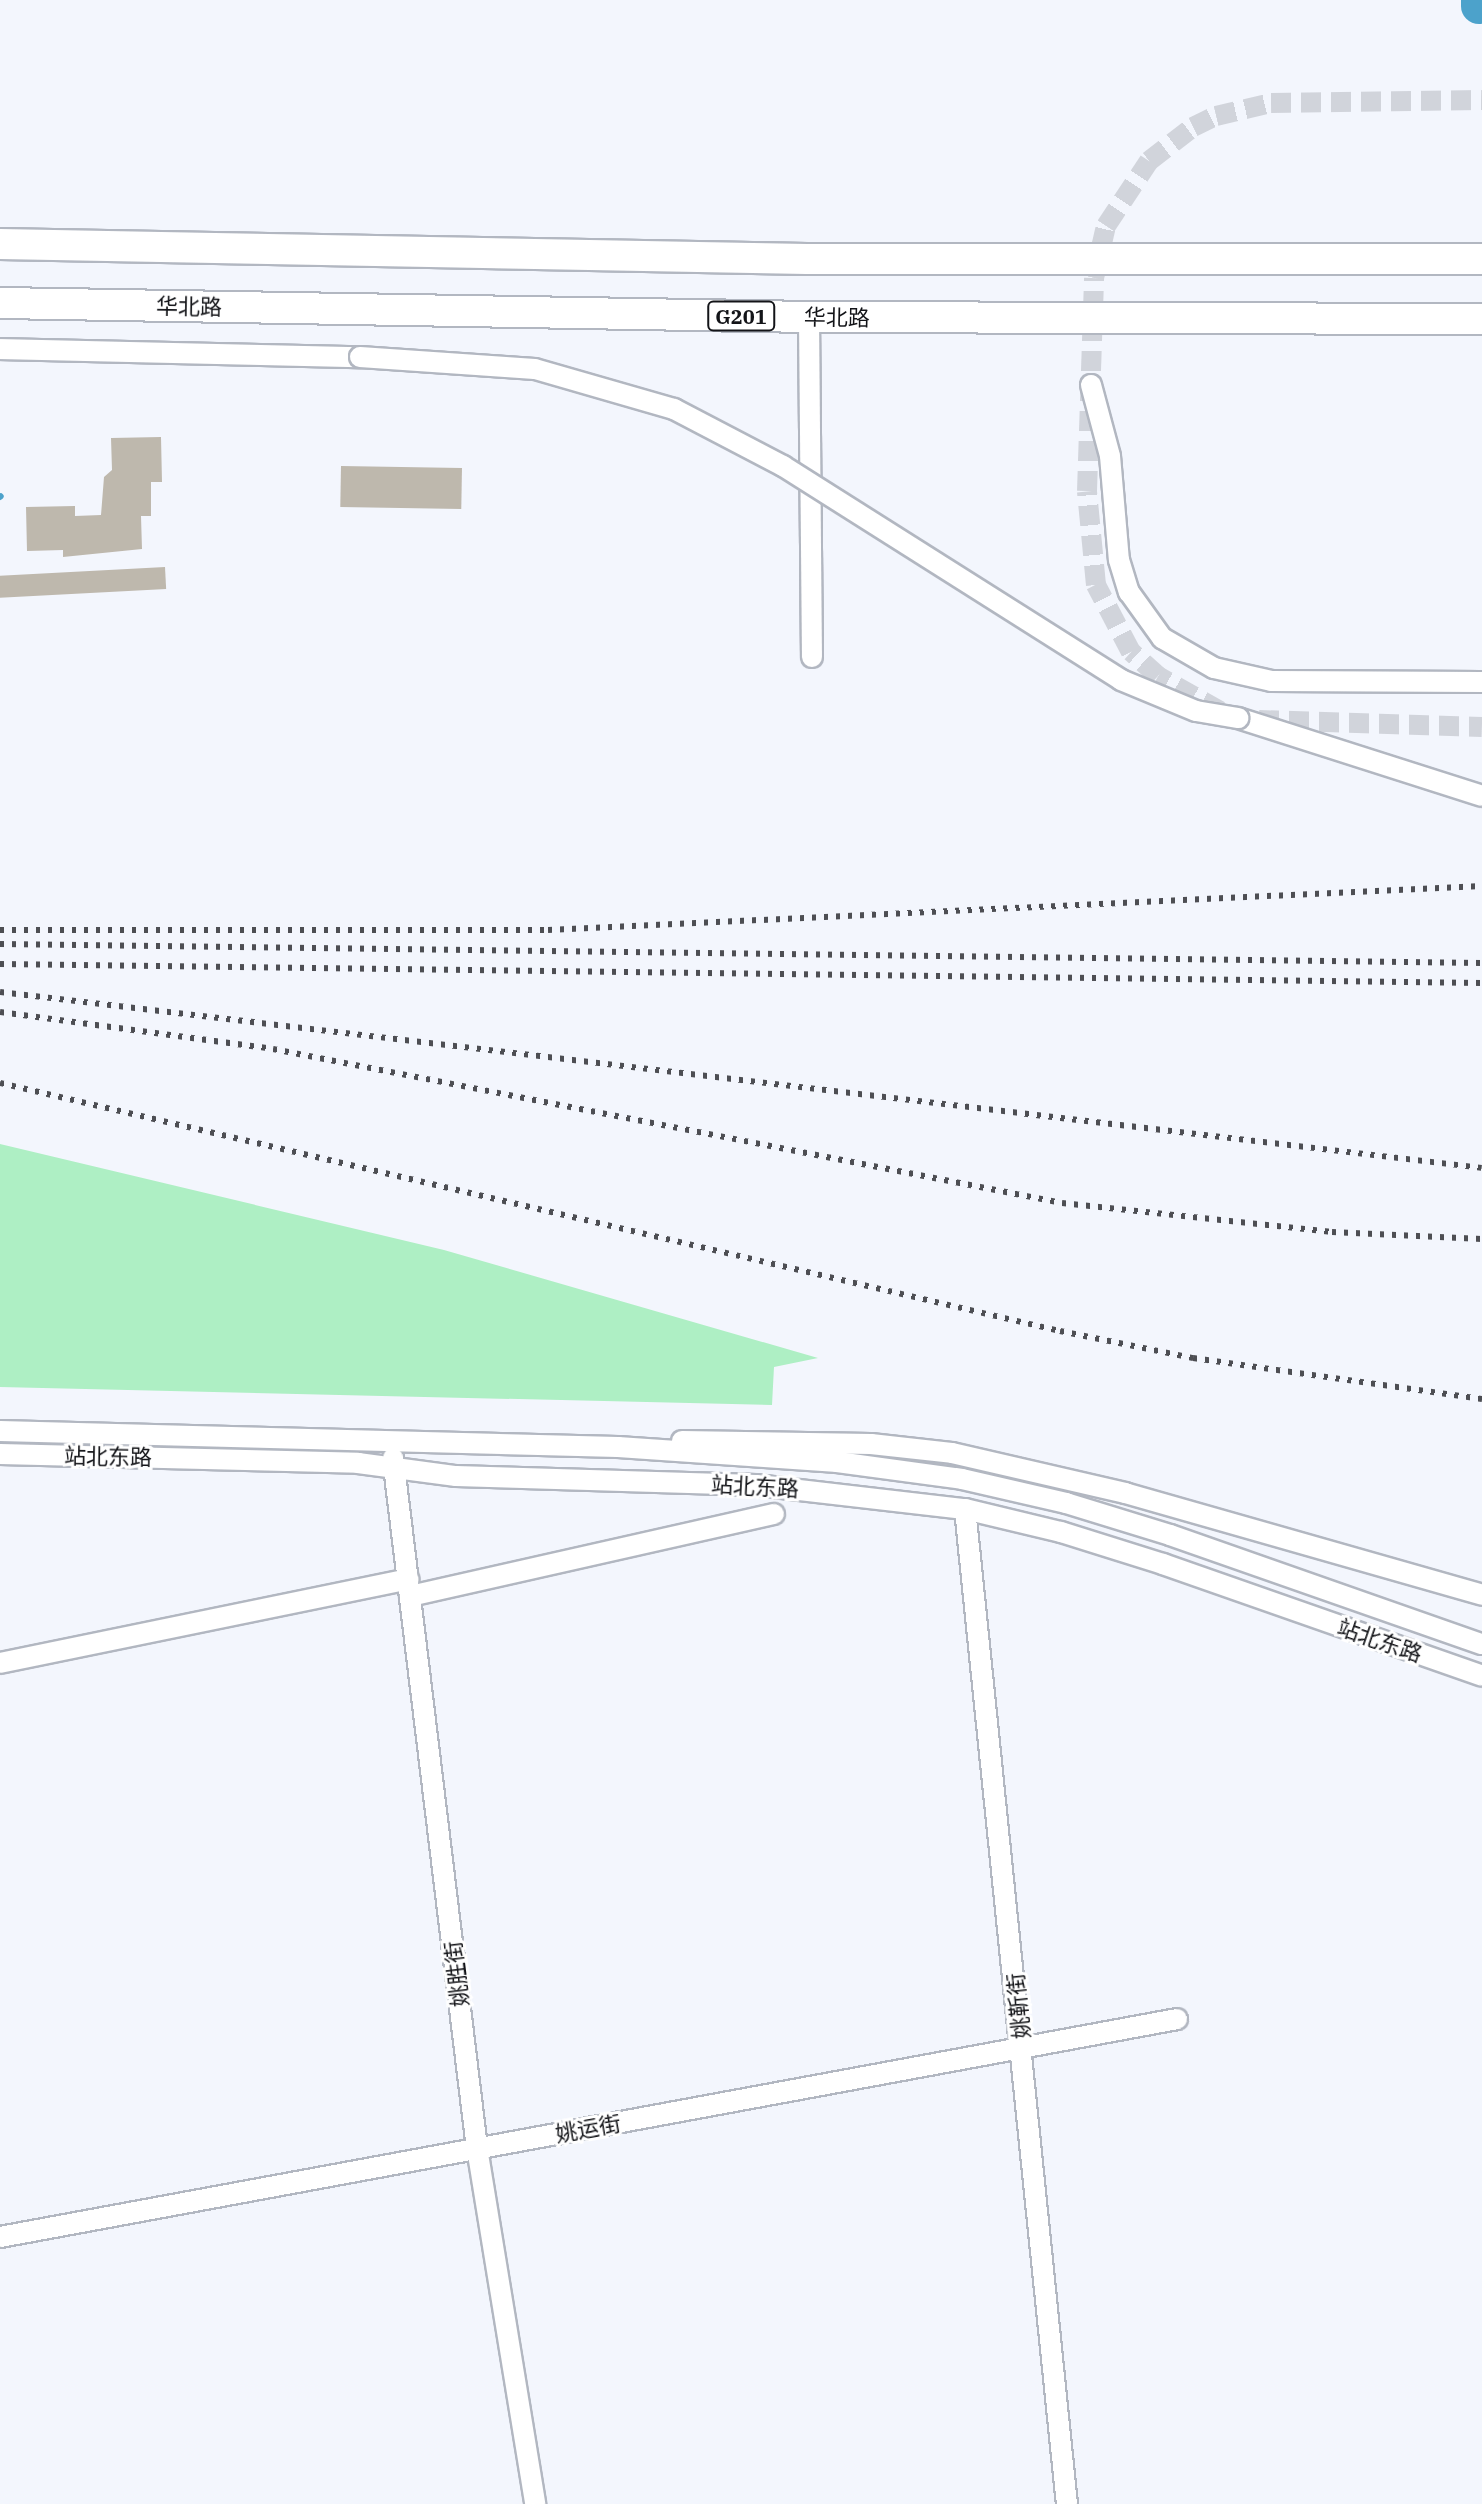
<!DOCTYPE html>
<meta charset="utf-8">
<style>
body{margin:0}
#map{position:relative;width:1482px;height:2504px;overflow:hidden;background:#f3f6fd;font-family:"IBM Plex Serif","Noto Sans SC",serif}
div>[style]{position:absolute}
.green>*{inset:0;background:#aeefc4}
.stream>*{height:6px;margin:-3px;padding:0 3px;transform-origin:3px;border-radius:3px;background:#4ca2cb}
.river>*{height:36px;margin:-18px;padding:0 18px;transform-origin:18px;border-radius:18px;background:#4ca2cb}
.building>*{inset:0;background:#beb8ad;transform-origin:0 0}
.minor-tunnel>*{height:20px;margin-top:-10px;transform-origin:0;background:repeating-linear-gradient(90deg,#d1d4db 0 20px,transparent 0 30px)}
.roads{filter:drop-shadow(2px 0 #b2b7c1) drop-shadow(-2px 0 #b2b7c1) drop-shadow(0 2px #b2b7c1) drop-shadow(0 -2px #b2b7c1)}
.minor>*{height:20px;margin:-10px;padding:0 10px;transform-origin:10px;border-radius:10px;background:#fff}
.highway>*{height:30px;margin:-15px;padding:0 15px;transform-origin:15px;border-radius:15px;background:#fff}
.rail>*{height:6px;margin-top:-3px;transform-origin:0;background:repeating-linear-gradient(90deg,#4d4e53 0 4px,transparent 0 12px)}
.bridges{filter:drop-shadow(2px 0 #b2b7c1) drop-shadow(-2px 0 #b2b7c1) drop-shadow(0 2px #b2b7c1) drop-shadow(0 -2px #b2b7c1)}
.minor-bridge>*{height:20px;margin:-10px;padding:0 10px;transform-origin:10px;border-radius:10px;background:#fff}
span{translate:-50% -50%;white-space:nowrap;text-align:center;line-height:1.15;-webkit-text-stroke:6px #fff;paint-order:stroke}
.shield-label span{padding:2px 6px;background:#fff;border:2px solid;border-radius:6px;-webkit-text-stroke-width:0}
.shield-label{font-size:20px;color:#131418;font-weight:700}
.street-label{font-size:22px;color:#131418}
</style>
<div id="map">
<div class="green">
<i style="clip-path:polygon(0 1144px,444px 1250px,818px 1358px,774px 1367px,772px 1405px,0 1387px)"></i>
</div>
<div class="stream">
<i style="left:0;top:497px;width:1px;rotate:-45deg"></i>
</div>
<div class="river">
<i style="left:1479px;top:0;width:6px;rotate:90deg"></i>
</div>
<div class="building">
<i style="clip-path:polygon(161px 437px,162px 482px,151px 482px,151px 516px,141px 516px,142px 549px,63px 557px,63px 550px,27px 551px,26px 507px,75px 506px,75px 516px,101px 515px,104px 477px,112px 470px,111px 438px)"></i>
<i style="left:341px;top:466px;width:121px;height:41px;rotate:1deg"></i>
<i style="left:165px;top:567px;width:22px;height:168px;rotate:87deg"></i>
</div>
<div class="minor-tunnel">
<i style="left:1220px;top:711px;width:71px;rotate:-150.6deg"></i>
<i style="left:1158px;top:676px;width:36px;rotate:-138deg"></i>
<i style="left:1131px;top:652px;width:76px;rotate:-117.6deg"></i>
<i style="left:1096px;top:585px;width:94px;rotate:-95.5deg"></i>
<i style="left:1087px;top:491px;width:213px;rotate:-88.1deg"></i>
<i style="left:1094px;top:278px;width:53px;rotate:-77deg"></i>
<i style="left:1106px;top:226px;width:78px;rotate:-56.5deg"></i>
<i style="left:1149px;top:161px;width:56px;rotate:-37.7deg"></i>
<i style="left:1193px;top:127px;width:25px;rotate:-26deg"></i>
<i style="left:1216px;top:116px;width:57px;rotate:-13.3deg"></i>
<i style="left:1271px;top:103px;width:211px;rotate:-0.8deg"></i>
<i style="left:1259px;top:720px;width:223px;rotate:1.8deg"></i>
</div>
<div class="roads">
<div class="minor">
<i style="left:809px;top:317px;width:340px;rotate:89.5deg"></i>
<i style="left:0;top:349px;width:360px;rotate:1.3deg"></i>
<i style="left:1238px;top:718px;width:256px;rotate:17.7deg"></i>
<i style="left:0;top:1431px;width:618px;rotate:1.48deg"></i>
<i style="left:618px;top:1447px;width:220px;rotate:3.9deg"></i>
<i style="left:837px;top:1462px;width:126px;rotate:7.7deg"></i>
<i style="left:962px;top:1479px;width:107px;rotate:13deg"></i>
<i style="left:1066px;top:1503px;width:109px;rotate:17.1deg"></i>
<i style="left:1170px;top:1535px;width:330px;rotate:19.3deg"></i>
<i style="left:682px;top:1441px;width:189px;rotate:0.9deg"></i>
<i style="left:871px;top:1444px;width:81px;rotate:6.3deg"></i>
<i style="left:952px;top:1453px;width:178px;rotate:13deg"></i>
<i style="left:1125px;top:1493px;width:371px;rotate:15.9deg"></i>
<i style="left:0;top:1454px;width:358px;rotate:1.4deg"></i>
<i style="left:358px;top:1463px;width:99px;rotate:7.6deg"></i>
<i style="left:456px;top:1476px;width:300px;rotate:1.7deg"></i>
<i style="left:756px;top:1485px;width:210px;rotate:6.6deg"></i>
<i style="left:965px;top:1509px;width:99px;rotate:13.5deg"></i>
<i style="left:1061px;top:1532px;width:107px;rotate:17.4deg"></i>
<i style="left:1163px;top:1564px;width:338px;rotate:19.3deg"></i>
<i style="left:393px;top:1458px;width:695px;rotate:83.06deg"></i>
<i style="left:477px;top:2148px;width:361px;rotate:80.7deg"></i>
<i style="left:965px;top:1509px;width:1000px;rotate:84.15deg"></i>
<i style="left:410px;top:1596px;width:373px;rotate:-12.7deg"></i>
<i style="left:0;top:1663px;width:417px;rotate:-11.6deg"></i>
<i style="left:0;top:2237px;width:1197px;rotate:-10.49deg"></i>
</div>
<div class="highway">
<i style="left:0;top:244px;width:807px;rotate:1.06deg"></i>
<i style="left:807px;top:259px;width:675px"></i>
<i style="left:0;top:303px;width:809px;rotate:0.99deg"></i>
<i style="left:809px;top:317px;width:673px;rotate:0.17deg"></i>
</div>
</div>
<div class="rail">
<i style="left:0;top:930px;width:548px"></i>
<i style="left:548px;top:930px;width:935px;rotate:-2.7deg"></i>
<i style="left:0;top:944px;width:1482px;rotate:0.73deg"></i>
<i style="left:0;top:964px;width:1482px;rotate:0.73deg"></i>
<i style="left:0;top:992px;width:1492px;rotate:6.77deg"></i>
<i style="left:0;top:1012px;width:275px;rotate:7.7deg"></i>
<i style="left:273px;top:1049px;width:804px;rotate:11.04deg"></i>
<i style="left:1062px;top:1203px;width:272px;rotate:6.1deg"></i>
<i style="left:1332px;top:1232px;width:150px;rotate:2.7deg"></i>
<i style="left:0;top:1083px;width:1089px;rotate:13.17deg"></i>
<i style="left:1060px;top:1331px;width:136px;rotate:11.5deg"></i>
<i style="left:1193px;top:1358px;width:292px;rotate:8.1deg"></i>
</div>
<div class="bridges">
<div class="minor-bridge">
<i style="left:360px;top:357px;width:175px;rotate:3.9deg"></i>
<i style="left:535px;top:369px;width:145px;rotate:16.1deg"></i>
<i style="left:674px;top:409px;width:123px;rotate:27.6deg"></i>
<i style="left:783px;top:466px;width:400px;rotate:32.3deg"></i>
<i style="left:1121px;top:680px;width:81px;rotate:22.5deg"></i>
<i style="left:1196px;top:711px;width:43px;rotate:9.5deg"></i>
<i style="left:1091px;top:385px;width:73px;rotate:75deg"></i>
<i style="left:1110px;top:456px;width:104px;rotate:85.1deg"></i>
<i style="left:1119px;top:560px;width:34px;rotate:73deg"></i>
<i style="left:1129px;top:592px;width:57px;rotate:54.3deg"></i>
<i style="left:1162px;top:638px;width:60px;rotate:30deg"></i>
<i style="left:1214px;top:668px;width:58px;rotate:12.8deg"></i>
<i style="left:1271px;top:681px;width:211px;rotate:0.3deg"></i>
</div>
</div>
<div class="shield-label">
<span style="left:741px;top:316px">G201</span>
</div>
<div class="street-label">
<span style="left:189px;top:306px;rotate:1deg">华北路</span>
<span style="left:837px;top:317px;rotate:1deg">华北路</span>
<span style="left:108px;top:1456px;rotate:1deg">站北东路</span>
<span style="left:755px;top:1486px;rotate:3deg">站北东路</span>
<span style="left:1380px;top:1640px;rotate:19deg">站北东路</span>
<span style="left:456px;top:1974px;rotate:-97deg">姚胜街</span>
<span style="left:1018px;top:2006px;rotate:-96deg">姚靳街</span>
<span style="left:588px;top:2128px;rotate:-10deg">姚运街</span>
</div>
</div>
